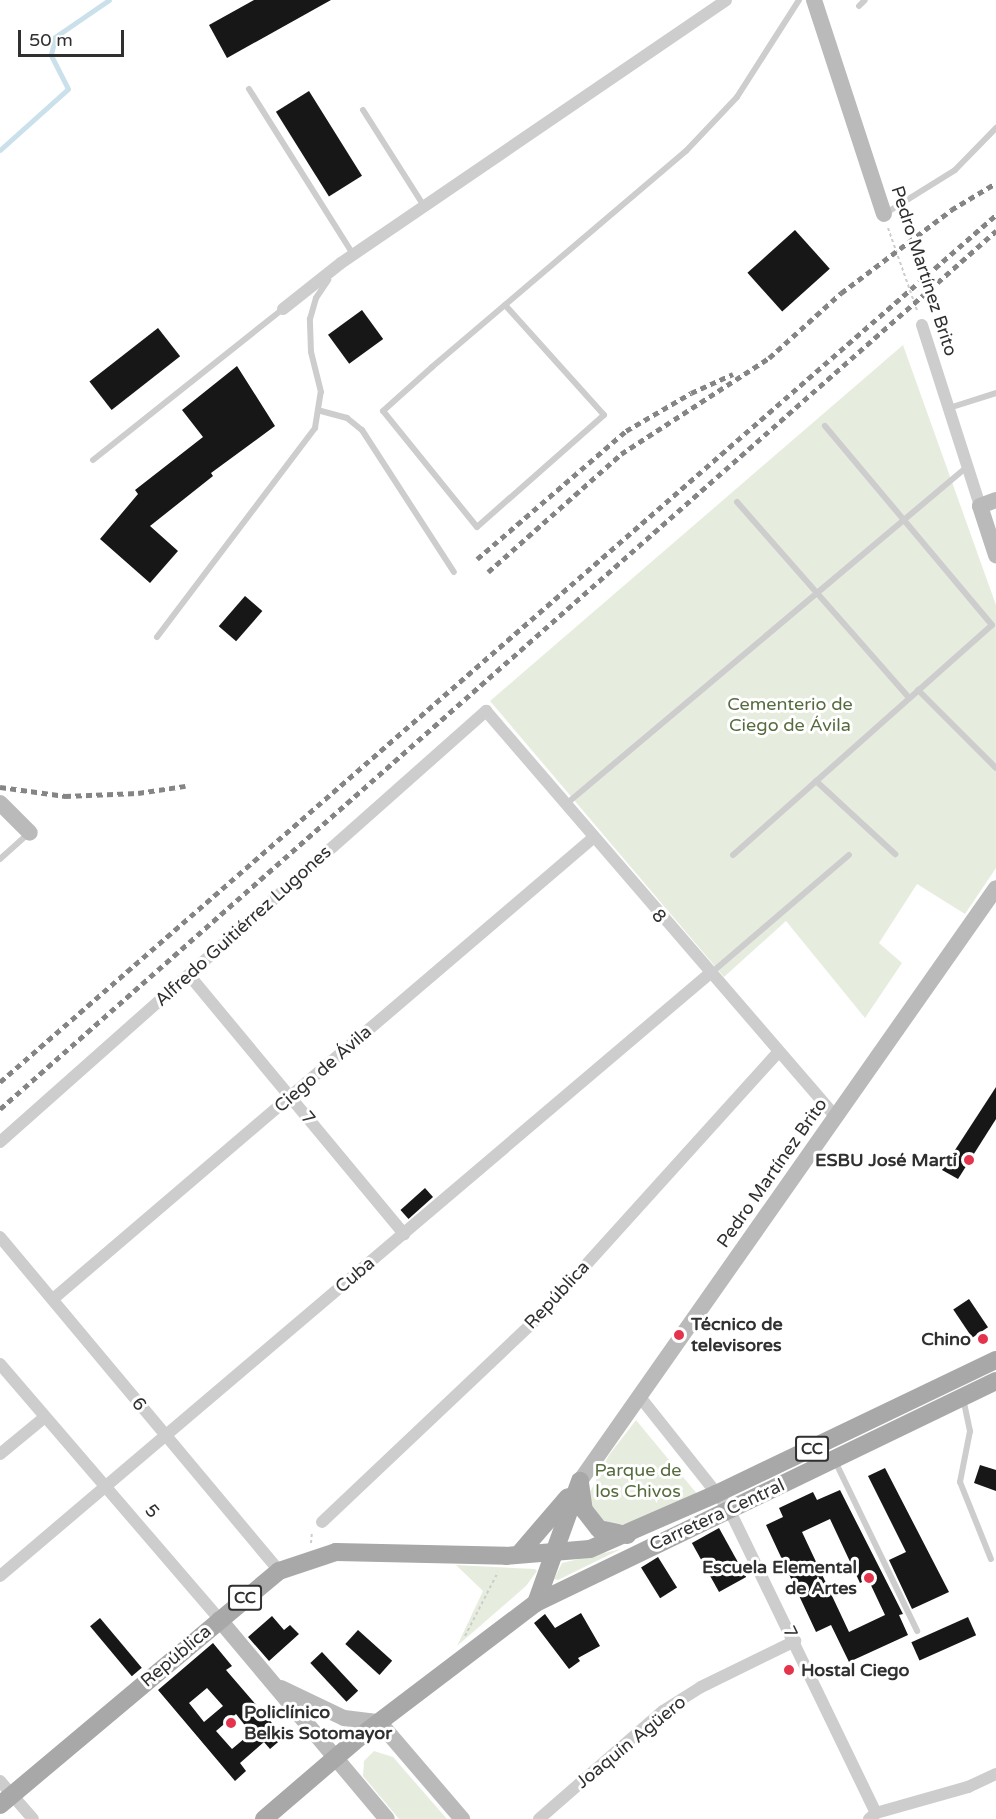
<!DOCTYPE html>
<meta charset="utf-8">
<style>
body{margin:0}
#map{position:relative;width:996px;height:1819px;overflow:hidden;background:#fff;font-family:"Varela Round",sans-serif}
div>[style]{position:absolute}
.green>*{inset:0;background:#e7edde}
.stream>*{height:4.5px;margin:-2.25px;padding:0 2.25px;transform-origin:2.25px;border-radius:2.25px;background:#cae1ec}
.building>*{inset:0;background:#171717;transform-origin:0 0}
.path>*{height:2px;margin-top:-1px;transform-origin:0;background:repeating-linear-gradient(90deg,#cdcdcd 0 3px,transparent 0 6px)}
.lane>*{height:6px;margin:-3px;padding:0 3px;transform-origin:3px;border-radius:3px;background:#cdcdcd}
.street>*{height:12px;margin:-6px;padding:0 6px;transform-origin:6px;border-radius:6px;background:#cdcdcd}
.secondary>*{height:16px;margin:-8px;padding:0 8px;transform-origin:8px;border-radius:8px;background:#bababa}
.primary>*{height:18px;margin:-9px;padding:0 9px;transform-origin:9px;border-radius:9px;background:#a8a8a8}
.rail>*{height:4.5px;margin-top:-2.25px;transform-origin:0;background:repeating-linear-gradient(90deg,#858585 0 6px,transparent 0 10.5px)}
.dots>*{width:16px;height:16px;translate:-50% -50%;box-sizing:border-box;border:3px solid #fff;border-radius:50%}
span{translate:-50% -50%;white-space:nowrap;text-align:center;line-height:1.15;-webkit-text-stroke:6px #fff;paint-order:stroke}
.shield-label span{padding:2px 4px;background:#fff;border:2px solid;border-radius:4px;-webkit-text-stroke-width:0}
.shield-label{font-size:16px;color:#303030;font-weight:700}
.street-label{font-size:18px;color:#303030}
.park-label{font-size:18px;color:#566b3d}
.poi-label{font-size:18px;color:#303030;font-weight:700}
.right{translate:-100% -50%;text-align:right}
.left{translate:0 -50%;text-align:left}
.scale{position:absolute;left:18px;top:30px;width:106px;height:27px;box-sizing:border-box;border:3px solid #303030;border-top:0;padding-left:8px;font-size:18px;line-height:21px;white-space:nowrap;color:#303030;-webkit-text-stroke:4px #fff;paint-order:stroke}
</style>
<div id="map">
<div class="green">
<i style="clip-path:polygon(903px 345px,996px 605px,996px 868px,965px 914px,917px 884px,879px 943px,902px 963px,865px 1018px,786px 921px,724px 977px,490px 701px)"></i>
<i style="clip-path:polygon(636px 1420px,698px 1495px,627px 1524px,611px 1524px,593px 1515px,589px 1494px,609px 1455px)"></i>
<i style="clip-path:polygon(621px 1549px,558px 1580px,554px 1579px,562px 1563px)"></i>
<i style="clip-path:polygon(456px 1565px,535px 1569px,537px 1571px,526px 1586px,457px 1646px,483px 1591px)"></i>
<i style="clip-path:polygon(374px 1751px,393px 1757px,447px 1819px,399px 1819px,363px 1776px,364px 1761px)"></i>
</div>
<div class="stream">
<i style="left:0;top:150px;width:91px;rotate:-41.9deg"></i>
<i style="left:68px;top:89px;width:38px;rotate:-117deg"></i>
<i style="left:51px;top:55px;width:18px;rotate:-77deg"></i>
<i style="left:55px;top:37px;width:65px;rotate:-34.4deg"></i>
</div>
<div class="building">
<i style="clip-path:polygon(254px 0,331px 0,227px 58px,209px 25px)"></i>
<i style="left:309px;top:91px;width:100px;height:39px;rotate:58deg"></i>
<i style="left:795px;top:230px;width:52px;height:64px;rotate:48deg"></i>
<i style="left:362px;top:310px;width:36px;height:42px;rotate:54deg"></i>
<i style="left:158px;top:328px;width:36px;height:87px;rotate:52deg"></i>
<i style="clip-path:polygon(237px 366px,275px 426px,211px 473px,213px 476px,150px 526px,178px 551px,150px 583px,100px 539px,138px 494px,135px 490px,203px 437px,182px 410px)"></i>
<i style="left:245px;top:596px;width:23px;height:40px;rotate:41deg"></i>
<i style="clip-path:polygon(996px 1087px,996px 1119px,958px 1179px,942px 1170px)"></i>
<i style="left:425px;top:1188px;width:12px;height:33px;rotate:48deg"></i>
<i style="left:969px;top:1299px;width:34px;height:19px;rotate:56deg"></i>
<i style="clip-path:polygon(980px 1465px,996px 1470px,996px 1491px,974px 1483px)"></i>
<i style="clip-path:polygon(885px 1468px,949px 1592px,912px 1609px,889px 1560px,906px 1552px,868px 1476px)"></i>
<i style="clip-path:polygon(evenodd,840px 1490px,903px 1614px,899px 1615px,908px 1635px,849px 1662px,831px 1625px,816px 1632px,766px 1525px,783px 1517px,779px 1508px,813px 1492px,817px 1500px,840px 1490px,830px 1519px,860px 1583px,868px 1579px,885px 1615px,849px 1632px,802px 1532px,830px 1519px)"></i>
<i style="left:719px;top:1528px;width:56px;height:31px;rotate:61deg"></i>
<i style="left:658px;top:1557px;width:36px;height:20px;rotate:58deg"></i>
<i style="clip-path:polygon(581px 1613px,600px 1646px,578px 1658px,580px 1661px,569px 1669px,534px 1623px,545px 1614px,555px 1628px)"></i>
<i style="clip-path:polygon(272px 1616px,284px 1630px,290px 1625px,299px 1634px,269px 1661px,248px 1637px)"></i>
<i style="left:968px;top:1617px;width:20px;height:62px;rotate:66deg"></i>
<i style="left:100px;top:1618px;width:65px;height:13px;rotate:50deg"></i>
<i style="left:358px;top:1630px;width:46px;height:19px;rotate:42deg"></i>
<i style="clip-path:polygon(evenodd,213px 1643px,232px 1666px,226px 1670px,284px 1737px,270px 1749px,264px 1742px,240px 1763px,246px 1771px,235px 1781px,158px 1690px,213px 1643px,207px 1688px,223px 1706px,204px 1722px,189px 1703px,207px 1688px,213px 1643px,236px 1714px,251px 1733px,232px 1749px,216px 1731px,236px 1714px)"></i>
<i style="left:322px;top:1652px;width:53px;height:16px;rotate:47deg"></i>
</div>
<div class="path">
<i style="left:888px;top:228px;width:90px;rotate:70.6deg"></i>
<i style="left:311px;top:1543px;width:11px;rotate:-85deg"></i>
<i style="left:465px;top:1636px;width:72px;rotate:-62.7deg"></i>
</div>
<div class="lane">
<i style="left:859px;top:6px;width:8px;rotate:-45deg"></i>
<i style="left:249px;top:89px;width:195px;rotate:57.8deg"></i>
<i style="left:363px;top:110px;width:114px;rotate:57.6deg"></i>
<i style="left:886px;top:213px;width:81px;rotate:-31.9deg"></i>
<i style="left:955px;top:170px;width:59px;rotate:-45.7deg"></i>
<i style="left:505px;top:305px;width:148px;rotate:48deg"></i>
<i style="left:604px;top:415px;width:169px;rotate:138.6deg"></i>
<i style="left:477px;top:527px;width:149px;rotate:-129deg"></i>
<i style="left:383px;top:411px;width:66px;rotate:-41.9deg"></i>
<i style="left:432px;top:367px;width:333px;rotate:-40.4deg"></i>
<i style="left:686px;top:151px;width:74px;rotate:-46.6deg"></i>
<i style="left:737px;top:97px;width:115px;rotate:-57.4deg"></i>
<i style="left:949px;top:408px;width:49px;rotate:-17.7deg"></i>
<i style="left:321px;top:411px;width:27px;rotate:15deg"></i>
<i style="left:347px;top:418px;width:19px;rotate:39deg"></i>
<i style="left:362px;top:430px;width:169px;rotate:57.1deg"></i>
<i style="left:93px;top:460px;width:243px;rotate:-38.5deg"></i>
<i style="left:737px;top:502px;width:261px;rotate:48.7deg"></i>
<i style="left:157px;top:637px;width:262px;rotate:-52.9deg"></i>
<i style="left:315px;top:428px;width:36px;rotate:-81deg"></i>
<i style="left:321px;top:392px;width:41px;rotate:-104deg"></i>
<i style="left:311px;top:352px;width:33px;rotate:-92deg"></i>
<i style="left:310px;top:319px;width:22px;rotate:-74deg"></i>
<i style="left:316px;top:298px;width:22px;rotate:-56deg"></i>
<i style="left:918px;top:690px;width:110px;rotate:45deg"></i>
<i style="left:816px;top:781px;width:108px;rotate:42.7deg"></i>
<i style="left:565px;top:805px;width:527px;rotate:-40.07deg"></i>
<i style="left:733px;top:855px;width:346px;rotate:-41.6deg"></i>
<i style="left:992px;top:625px;width:260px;rotate:-130deg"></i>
<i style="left:0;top:859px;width:39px;rotate:-42deg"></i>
<i style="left:710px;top:974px;width:183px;rotate:-40.6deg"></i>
<i style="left:963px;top:1398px;width:34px;rotate:78deg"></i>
<i style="left:970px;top:1431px;width:52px;rotate:101.1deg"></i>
<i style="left:960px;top:1482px;width:83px;rotate:68.1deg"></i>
<i style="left:835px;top:1461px;width:189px;rotate:64.2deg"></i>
</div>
<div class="street">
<i style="left:283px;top:309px;width:74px;rotate:-38.4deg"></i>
<i style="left:341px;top:263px;width:466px;rotate:-34.3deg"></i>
<i style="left:922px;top:325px;width:190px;rotate:72.2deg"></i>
<i style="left:189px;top:975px;width:337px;rotate:50.3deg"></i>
<i style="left:0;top:1142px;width:650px;rotate:-41.57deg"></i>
<i style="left:486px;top:711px;width:536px;rotate:49.24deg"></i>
<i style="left:0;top:1237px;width:435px;rotate:50.1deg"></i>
<i style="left:53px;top:1299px;width:710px;rotate:-40.49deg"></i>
<i style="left:0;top:1364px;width:336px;rotate:49.3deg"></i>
<i style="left:640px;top:1397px;width:143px;rotate:51.5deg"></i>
<i style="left:729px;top:1509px;width:338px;rotate:64.2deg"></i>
<i style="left:0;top:1454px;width:58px;rotate:-39.4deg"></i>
<i style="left:322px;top:1522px;width:297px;rotate:-43.4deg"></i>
<i style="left:538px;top:1318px;width:358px;rotate:-47.9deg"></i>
<i style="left:0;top:1576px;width:930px;rotate:-40.33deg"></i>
<i style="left:0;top:1781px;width:50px;rotate:49deg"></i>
<i style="left:539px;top:1819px;width:164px;rotate:-41.1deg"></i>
<i style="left:663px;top:1711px;width:45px;rotate:-32.3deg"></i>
<i style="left:701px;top:1687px;width:105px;rotate:-26.1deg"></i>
<i style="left:869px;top:1819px;width:9px;rotate:-41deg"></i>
<i style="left:876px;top:1813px;width:96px;rotate:-15.8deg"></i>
<i style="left:968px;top:1787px;width:31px;rotate:-25deg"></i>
</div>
<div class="secondary">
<i style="left:814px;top:0;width:225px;rotate:71.9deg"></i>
<i style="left:996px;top:500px;width:17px;rotate:159deg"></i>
<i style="left:980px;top:506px;width:52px;rotate:71.9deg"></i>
<i style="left:0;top:803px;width:42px;rotate:45deg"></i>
<i style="left:580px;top:1481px;width:724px;rotate:-54.95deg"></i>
<i style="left:219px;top:1619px;width:261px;rotate:50deg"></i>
<i style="left:281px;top:1688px;width:70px;rotate:25.5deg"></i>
<i style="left:344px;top:1718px;width:35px;rotate:7deg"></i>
<i style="left:379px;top:1722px;width:128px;rotate:49.4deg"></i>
</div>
<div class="primary">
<i style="left:580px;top:1483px;width:27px;rotate:82deg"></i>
<i style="left:584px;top:1510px;width:24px;rotate:52deg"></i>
<i style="left:599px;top:1529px;width:29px;rotate:12deg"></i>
<i style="left:519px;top:1554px;width:75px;rotate:-49.3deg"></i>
<i style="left:536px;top:1603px;width:130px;rotate:-70.2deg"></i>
<i style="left:0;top:1805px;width:364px;rotate:-40deg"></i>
<i style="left:279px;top:1571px;width:60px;rotate:-18.4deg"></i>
<i style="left:336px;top:1552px;width:170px;rotate:1.3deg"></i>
<i style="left:506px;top:1556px;width:84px;rotate:-4.8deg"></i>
<i style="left:590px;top:1549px;width:137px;rotate:-23.6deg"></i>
<i style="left:716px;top:1494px;width:310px;rotate:-25.6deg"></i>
<i style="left:264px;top:1819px;width:129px;rotate:-40.6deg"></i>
<i style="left:362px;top:1735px;width:218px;rotate:-37.2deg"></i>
<i style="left:536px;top:1603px;width:511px;rotate:-25.76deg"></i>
</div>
<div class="rail">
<i style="left:477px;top:559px;width:196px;rotate:-40.7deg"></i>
<i style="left:626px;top:431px;width:75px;rotate:-30.3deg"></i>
<i style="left:691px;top:393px;width:46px;rotate:-24.3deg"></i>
<i style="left:488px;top:572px;width:178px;rotate:-41.6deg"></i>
<i style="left:621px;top:454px;width:176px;rotate:-33deg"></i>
<i style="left:769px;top:358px;width:97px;rotate:-42.1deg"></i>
<i style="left:841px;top:293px;width:138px;rotate:-37deg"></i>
<i style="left:951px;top:210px;width:52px;rotate:-31deg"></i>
<i style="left:0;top:787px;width:66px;rotate:7.9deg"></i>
<i style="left:65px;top:796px;width:73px;rotate:-2.4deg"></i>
<i style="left:138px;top:793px;width:48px;rotate:-8.5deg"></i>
<i style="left:0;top:1082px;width:1320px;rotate:-41.04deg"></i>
<i style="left:0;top:1109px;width:1328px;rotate:-41.4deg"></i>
</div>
<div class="dots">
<i style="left:969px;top:1160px;background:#e4344d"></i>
<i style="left:679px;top:1335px;background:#e4344d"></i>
<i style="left:983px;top:1339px;background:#e4344d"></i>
<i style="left:869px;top:1578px;background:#e4344d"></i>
<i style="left:789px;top:1670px;background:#e4344d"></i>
<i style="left:231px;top:1723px;background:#e4344d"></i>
</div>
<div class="shield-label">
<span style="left:812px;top:1449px">CC</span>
<span style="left:245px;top:1598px">CC</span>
</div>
<div class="street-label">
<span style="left:924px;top:271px;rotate:72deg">Pedro Martínez Brito</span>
<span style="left:659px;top:916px;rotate:49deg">8</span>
<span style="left:243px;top:926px;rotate:-42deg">Alfredo Guitiérrez Lugones</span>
<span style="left:323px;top:1069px;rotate:-41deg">Ciego de Ávila</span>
<span style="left:308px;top:1118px;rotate:50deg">7</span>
<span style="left:772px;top:1173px;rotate:-55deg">Pedro Martínez Brito</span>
<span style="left:355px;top:1275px;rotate:-40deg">Cuba</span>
<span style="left:557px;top:1295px;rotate:-47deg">República</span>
<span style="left:139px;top:1404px;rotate:51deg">6</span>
<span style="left:152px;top:1511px;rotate:49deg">5</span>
<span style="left:717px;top:1515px;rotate:-25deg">Carretera Central</span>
<span style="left:790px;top:1632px;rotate:64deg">7</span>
<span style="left:176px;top:1656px;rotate:-40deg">República</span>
<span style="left:631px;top:1742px;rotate:-39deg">Joaquín Agüero</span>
</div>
<div class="park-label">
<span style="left:790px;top:715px">Cementerio de<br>Ciego de Ávila</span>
<span style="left:638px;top:1481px">Parque de<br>los Chivos</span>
</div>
<div class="poi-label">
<span class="right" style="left:957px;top:1160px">ESBU José Martí</span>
<span class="left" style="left:691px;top:1335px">Técnico de<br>televisores</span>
<span class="right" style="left:971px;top:1339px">Chino</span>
<span class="right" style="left:857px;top:1578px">Escuela Elemental<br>de Artes</span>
<span class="left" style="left:801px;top:1670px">Hostal Ciego</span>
<span class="left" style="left:244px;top:1723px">Policlínico<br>Belkis Sotomayor</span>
</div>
<div class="scale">50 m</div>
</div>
